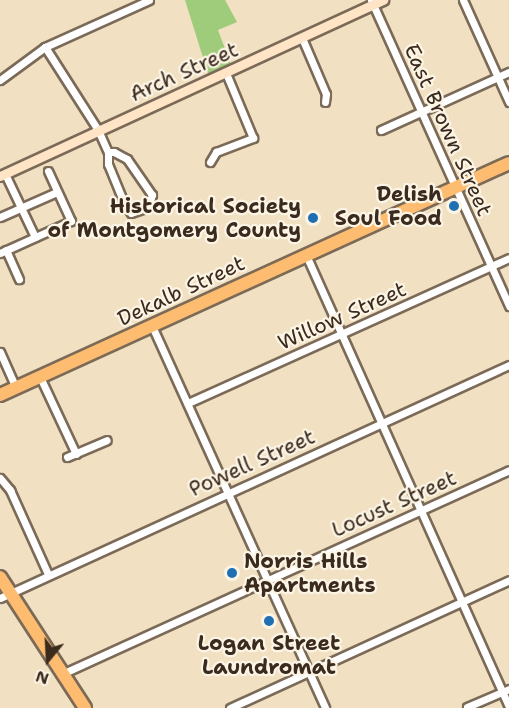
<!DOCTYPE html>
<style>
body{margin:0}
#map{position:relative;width:509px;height:708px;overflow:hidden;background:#f1e0c1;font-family:"Shantell Sans",sans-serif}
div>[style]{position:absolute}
.green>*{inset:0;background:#9ecc7a}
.roads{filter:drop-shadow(2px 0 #7b6a57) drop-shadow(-2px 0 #7b6a57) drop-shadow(0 2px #7b6a57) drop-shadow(0 -2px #7b6a57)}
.street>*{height:7px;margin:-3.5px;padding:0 3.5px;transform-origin:3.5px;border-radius:3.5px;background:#fff}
.secondary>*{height:9px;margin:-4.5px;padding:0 4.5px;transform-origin:4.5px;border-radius:4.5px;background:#ffe4c6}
.highway>*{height:12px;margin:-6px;padding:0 6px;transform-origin:6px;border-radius:6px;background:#febc70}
.dots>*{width:16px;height:16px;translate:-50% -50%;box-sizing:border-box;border:3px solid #fcf5e5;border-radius:50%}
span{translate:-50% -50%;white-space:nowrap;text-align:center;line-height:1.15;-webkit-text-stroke:4.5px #fcf5e5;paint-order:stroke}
.street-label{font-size:21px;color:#3b2a1e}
.poi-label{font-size:21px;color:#3b2a1e;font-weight:700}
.right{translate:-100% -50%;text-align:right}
.left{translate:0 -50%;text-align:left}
.north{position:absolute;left:18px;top:630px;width:60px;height:60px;-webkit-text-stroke:4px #fcf5e5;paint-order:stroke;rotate:198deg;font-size:16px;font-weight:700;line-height:24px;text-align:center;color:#3b2a1e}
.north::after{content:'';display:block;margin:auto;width:21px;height:27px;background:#3b2a1e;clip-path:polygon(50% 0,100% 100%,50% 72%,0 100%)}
</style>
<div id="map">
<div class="green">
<i style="clip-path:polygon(185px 0,225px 0,237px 22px,218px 30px,233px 70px,210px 80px)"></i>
</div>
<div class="roads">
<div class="street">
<i style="left:371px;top:0;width:336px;rotate:65.7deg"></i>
<i style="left:463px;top:0;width:112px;rotate:65.7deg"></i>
<i style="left:302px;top:38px;width:61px;rotate:66.8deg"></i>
<i style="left:326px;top:94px;width:8px;rotate:97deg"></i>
<i style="left:45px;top:47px;width:98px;rotate:57.4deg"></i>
<i style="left:98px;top:130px;width:24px;rotate:66deg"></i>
<i style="left:108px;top:152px;width:12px;rotate:90deg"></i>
<i style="left:108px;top:164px;width:42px;rotate:67.7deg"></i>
<i style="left:124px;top:203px;width:12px;rotate:55deg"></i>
<i style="left:131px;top:213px;width:18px;rotate:-19deg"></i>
<i style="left:148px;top:207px;width:13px;rotate:-72deg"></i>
<i style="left:152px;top:195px;width:44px;rotate:-124.8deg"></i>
<i style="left:127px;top:159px;width:15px;rotate:-152deg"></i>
<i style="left:114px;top:152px;width:6px;rotate:180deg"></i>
<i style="left:0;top:80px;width:56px;rotate:-36.3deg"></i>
<i style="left:45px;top:47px;width:114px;rotate:-24.3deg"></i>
<i style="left:381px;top:130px;width:141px;rotate:-24.4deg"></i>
<i style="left:210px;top:162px;width:12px;rotate:-59deg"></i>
<i style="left:216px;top:152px;width:40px;rotate:-21deg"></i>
<i style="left:253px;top:138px;width:70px;rotate:-112.6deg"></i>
<i style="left:5px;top:174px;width:70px;rotate:64.5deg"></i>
<i style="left:0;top:217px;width:62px;rotate:-23.7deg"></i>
<i style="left:6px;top:250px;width:32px;rotate:66deg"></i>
<i style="left:0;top:253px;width:78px;rotate:-24.3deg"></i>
<i style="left:71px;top:221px;width:55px;rotate:-114.7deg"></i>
<i style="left:306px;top:255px;width:495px;rotate:65.8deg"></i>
<i style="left:152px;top:326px;width:419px;rotate:65.6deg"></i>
<i style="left:0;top:352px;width:39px;rotate:66deg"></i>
<i style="left:40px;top:377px;width:85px;rotate:64.9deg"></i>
<i style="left:188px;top:403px;width:352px;rotate:-24.3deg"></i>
<i style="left:67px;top:457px;width:43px;rotate:-23deg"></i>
<i style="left:0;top:478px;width:16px;rotate:50deg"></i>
<i style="left:10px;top:490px;width:92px;rotate:65.7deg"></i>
<i style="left:0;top:598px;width:560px;rotate:-24.6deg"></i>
<i style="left:64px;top:673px;width:489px;rotate:-24.5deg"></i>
<i style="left:467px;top:707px;width:46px;rotate:-23.2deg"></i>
<i style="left:230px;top:708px;width:307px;rotate:-24.6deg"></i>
</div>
<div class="secondary">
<i style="left:0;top:176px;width:422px;rotate:-24.7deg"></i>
</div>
<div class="highway">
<i style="left:0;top:395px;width:559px;rotate:-24.5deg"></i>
<i style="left:0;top:577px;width:156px;rotate:57deg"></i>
</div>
</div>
<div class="dots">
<i style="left:454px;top:206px;background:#1f6fb2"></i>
<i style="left:313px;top:218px;background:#1f6fb2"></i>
<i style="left:232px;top:573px;background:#1f6fb2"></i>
<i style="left:269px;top:621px;background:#1f6fb2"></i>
</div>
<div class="street-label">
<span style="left:184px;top:72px;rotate:-24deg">Arch Street</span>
<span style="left:448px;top:130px;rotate:66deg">East Brown Street</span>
<span style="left:181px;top:291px;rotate:-25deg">Dekalb Street</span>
<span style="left:342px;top:316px;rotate:-24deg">Willow Street</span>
<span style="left:252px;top:463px;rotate:-24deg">Powell Street</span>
<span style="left:394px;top:504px;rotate:-24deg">Locust Street</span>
</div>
<div class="poi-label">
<span class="right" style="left:442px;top:206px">Delish<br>Soul Food</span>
<span class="right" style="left:301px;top:218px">Historical Society<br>of Montgomery County</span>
<span class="left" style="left:244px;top:573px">Norris Hills<br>Apartments</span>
<span style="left:269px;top:655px">Logan Street<br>Laundromat</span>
</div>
<div class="north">N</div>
</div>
